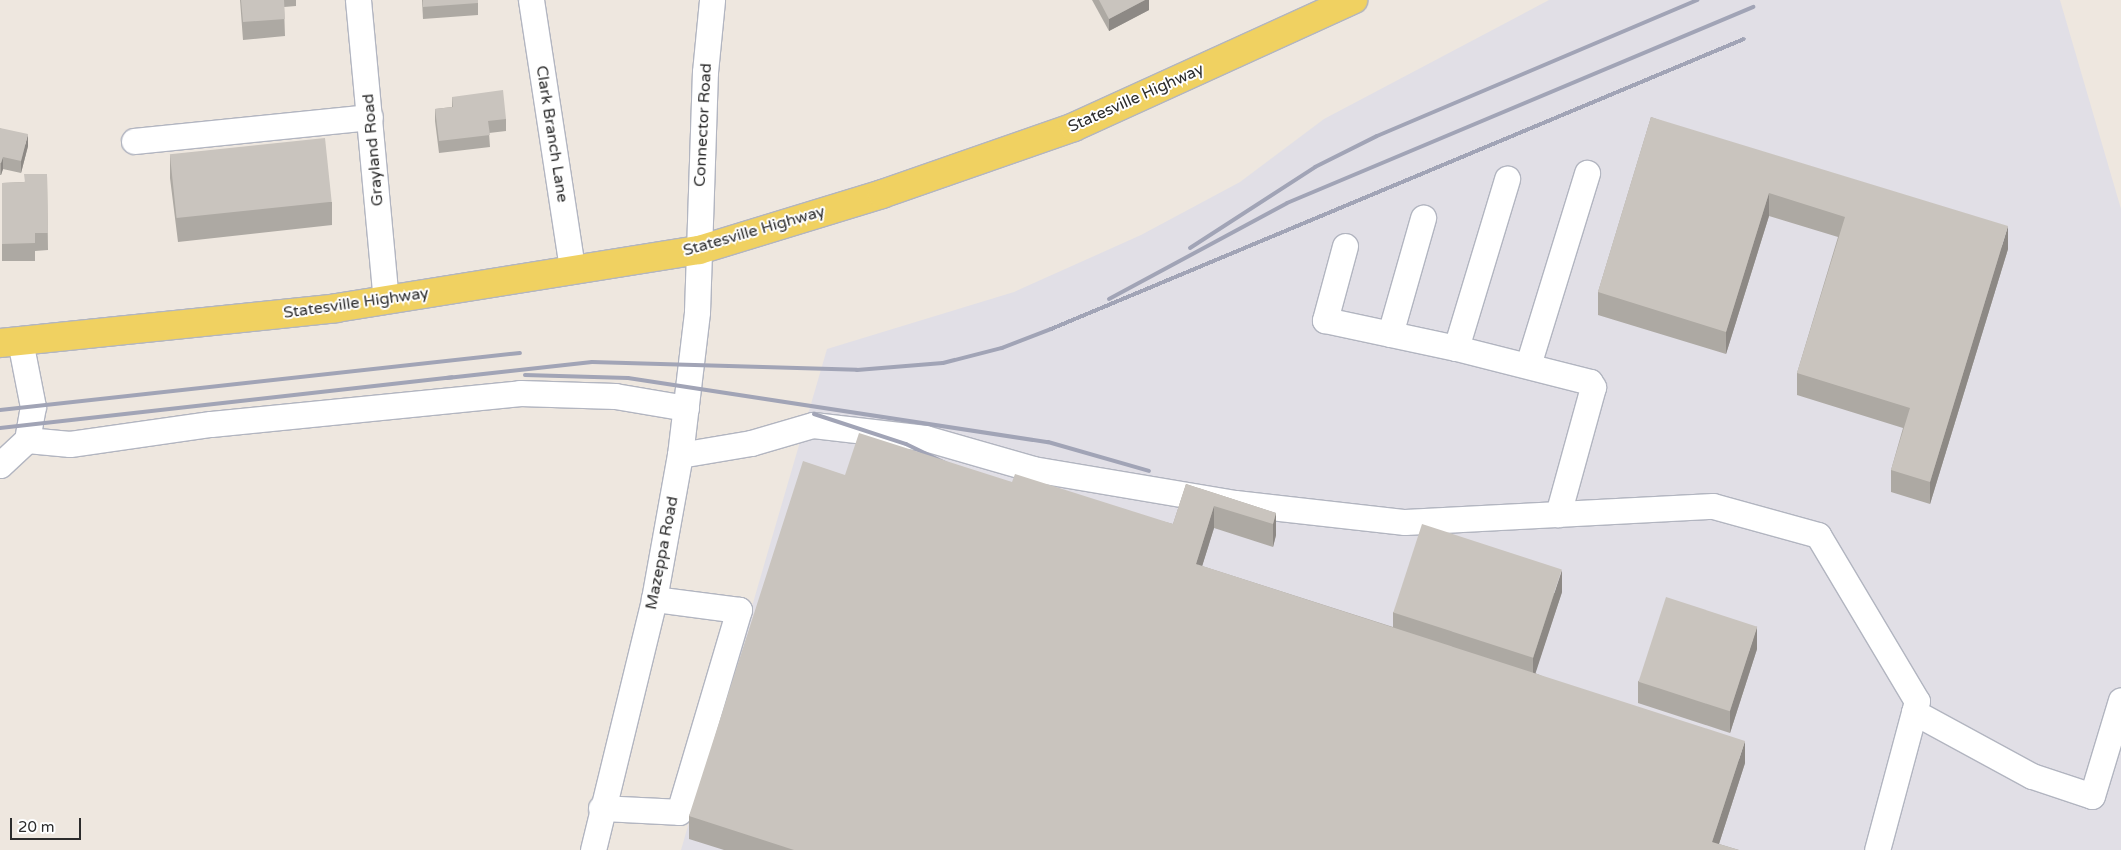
<!DOCTYPE html>
<style>
body{margin:0}
#map{position:relative;width:2121px;height:850px;overflow:hidden;background:#eee7df;font-family:"Varela Round",sans-serif}
div>[style]{position:absolute}
.industrial>*{inset:0;background:#e1dfe6}
.roads{filter:drop-shadow(1px 0 #b2b5c0) drop-shadow(-1px 0 #b2b5c0) drop-shadow(0 1px #b2b5c0) drop-shadow(0 -1px #b2b5c0)}
.minor>*{height:25px;margin:-12.5px;padding:0 12.5px;transform-origin:12.5px;border-radius:12.5px;background:#fff}
.major>*{height:28px;margin:-14px;padding:0 14px;transform-origin:14px;border-radius:14px;background:#f0d161}
.rail>*{height:4px;margin:-2px;padding:0 2px;transform-origin:2px;border-radius:2px;background:#a1a4b6}
.wall>*{inset:0;background:#ada9a3}
.shaded-wall>*{inset:0;background:#8d8985}
.building>*{inset:0;background:#c9c4be;transform-origin:0 0}
span{translate:-50% -50%;white-space:nowrap;text-align:center;line-height:1.15;-webkit-text-stroke:4px #fff;paint-order:stroke}
.street-label{font-size:16px;color:#2c2c2c}
.scale{position:absolute;left:10px;top:818px;width:71px;height:22px;box-sizing:border-box;border:2px solid #2c2c2c;border-top:0;padding-left:6px;font-size:15px;line-height:18px;white-space:nowrap;color:#2c2c2c;-webkit-text-stroke:4px #fff;paint-order:stroke}
</style>
<div id="map">
<div class="industrial">
<i style="clip-path:polygon(1549px 0,2060px 0,2121px 209px,2121px 850px,681px 850px,827px 349px,1014px 292px,1141px 235px,1240px 182px,1324px 119px)"></i>
</div>
<div class="roads">
<div class="minor">
<i style="left:358px;top:0;width:301px;rotate:84.7deg"></i>
<i style="left:531px;top:0;width:271px;rotate:81.3deg"></i>
<i style="left:134px;top:141px;width:237px;rotate:-5.8deg"></i>
<i style="left:1345px;top:246px;width:77px;rotate:105.1deg"></i>
<i style="left:1325px;top:320px;width:134px;rotate:12.1deg"></i>
<i style="left:1456px;top:348px;width:138px;rotate:14.2deg"></i>
<i style="left:1590px;top:382px;width:6px;rotate:59deg"></i>
<i style="left:1593px;top:387px;width:132px;rotate:105.4deg"></i>
<i style="left:1390px;top:334px;width:121px;rotate:-74.1deg"></i>
<i style="left:1456px;top:348px;width:177px;rotate:-73.2deg"></i>
<i style="left:1528px;top:365px;width:201px;rotate:-72.9deg"></i>
<i style="left:27px;top:440px;width:43px;rotate:5.3deg"></i>
<i style="left:70px;top:444px;width:142px;rotate:-8.1deg"></i>
<i style="left:211px;top:424px;width:311px;rotate:-5.7deg"></i>
<i style="left:520px;top:393px;width:95px;rotate:1.8deg"></i>
<i style="left:615px;top:396px;width:72px;rotate:9.6deg"></i>
<i style="left:680px;top:455px;width:72px;rotate:-9.6deg"></i>
<i style="left:751px;top:443px;width:65px;rotate:-16.2deg"></i>
<i style="left:813px;top:425px;width:113px;rotate:6.6deg"></i>
<i style="left:925px;top:438px;width:112px;rotate:16deg"></i>
<i style="left:1033px;top:469px;width:205px;rotate:9.6deg"></i>
<i style="left:1235px;top:503px;width:171px;rotate:6.4deg"></i>
<i style="left:1405px;top:522px;width:308px;rotate:-3deg"></i>
<i style="left:1713px;top:506px;width:109px;rotate:15.4deg"></i>
<i style="left:1818px;top:535px;width:193px;rotate:59.2deg"></i>
<i style="left:1917px;top:701px;width:154px;rotate:105deg"></i>
<i style="left:0;top:465px;width:37px;rotate:-43deg"></i>
<i style="left:27px;top:440px;width:34px;rotate:-80deg"></i>
<i style="left:33px;top:407px;width:67px;rotate:-101.1deg"></i>
<i style="left:1914px;top:712px;width:134px;rotate:28.5deg"></i>
<i style="left:2032px;top:776px;width:63px;rotate:18.4deg"></i>
<i style="left:2092px;top:796px;width:100px;rotate:-73.2deg"></i>
<i style="left:601px;top:808px;width:78px;rotate:2.9deg"></i>
<i style="left:679px;top:812px;width:211px;rotate:-73.5deg"></i>
<i style="left:739px;top:610px;width:86px;rotate:-172.6deg"></i>
<i style="left:593px;top:850px;width:258px;rotate:-76.3deg"></i>
<i style="left:654px;top:599px;width:146px;rotate:-79.8deg"></i>
<i style="left:680px;top:455px;width:144px;rotate:-83.2deg"></i>
<i style="left:697px;top:312px;width:240px;rotate:-88.1deg"></i>
<i style="left:705px;top:72px;width:72px;rotate:-84.4deg"></i>
</div>
<div class="major">
<i style="left:0;top:343px;width:338px;rotate:-5.9deg"></i>
<i style="left:336px;top:308px;width:368px;rotate:-9.1deg"></i>
<i style="left:699px;top:250px;width:191px;rotate:-17deg"></i>
<i style="left:882px;top:194px;width:203px;rotate:-19.2deg"></i>
<i style="left:1074px;top:127px;width:307px;rotate:-24.5deg"></i>
</div>
</div>
<div class="rail">
<i style="left:1190px;top:248px;width:149px;rotate:-32.9deg"></i>
<i style="left:1315px;top:167px;width:69px;rotate:-26.6deg"></i>
<i style="left:1377px;top:136px;width:348px;rotate:-23deg"></i>
<i style="left:1109px;top:299px;width:202px;rotate:-28.3deg"></i>
<i style="left:1287px;top:203px;width:506px;rotate:-22.81deg"></i>
<i style="left:525px;top:375px;width:103px;rotate:1.7deg"></i>
<i style="left:628px;top:378px;width:425px;rotate:8.7deg"></i>
<i style="left:1048px;top:442px;width:105px;rotate:16deg"></i>
<i style="left:447px;top:378px;width:146px;rotate:-6.3deg"></i>
<i style="left:592px;top:362px;width:265px;rotate:1.7deg"></i>
<i style="left:857px;top:370px;width:86px;rotate:-4.7deg"></i>
<i style="left:943px;top:363px;width:61px;rotate:-14.3deg"></i>
<i style="left:1002px;top:348px;width:53px;rotate:-21.2deg"></i>
<i style="left:1051px;top:329px;width:751px;rotate:-22.71deg"></i>
<i style="left:0;top:410px;width:523px;rotate:-6.26deg"></i>
<i style="left:814px;top:414px;width:97px;rotate:18.1deg"></i>
<i style="left:906px;top:444px;width:46px;rotate:26deg"></i>
<i style="left:0;top:428px;width:455px;rotate:-6.4deg"></i>
</div>
<div class="wall">
<i style="clip-path:polygon(240px 0,296px 0,296px 6px,284px 7px,285px 36px,243px 40px)"></i>
<i style="clip-path:polygon(422px 0,478px 0,478px 15px,423px 19px)"></i>
<i style="clip-path:polygon(1092px 0,1149px 0,1149px 10px,1109px 31px)"></i>
<i style="clip-path:polygon(452px 97px,506px 119px,506px 131px,489px 133px,490px 147px,439px 153px,435px 121px,435px 109px,452px 107px)"></i>
<i style="clip-path:polygon(1651px 117px,2008px 249px,1930px 504px,1891px 492px,1891px 470px,1903px 428px,1797px 395px,1797px 373px,1838px 237px,1769px 216px,1726px 354px,1598px 315px,1598px 292px)"></i>
<i style="clip-path:polygon(0 128px,28px 146px,21px 173px,3px 169px,1px 175px,0 175px)"></i>
<i style="clip-path:polygon(170px 155px,332px 202px,332px 225px,178px 242px,170px 178px)"></i>
<i style="clip-path:polygon(47px 174px,48px 250px,35px 251px,35px 261px,2px 261px,2px 183px,24px 182px)"></i>
<i style="clip-path:polygon(845px 475px,1012px 482px,1173px 524px,1186px 484px,1276px 513px,1276px 535px,1273px 547px,1214px 528px,1202px 566px,1393px 627px,1393px 612px,1562px 592px,1535px 673px,1745px 763px,1719px 844px,1739px 850px,724px 850px,689px 839px,689px 816px)"></i>
<i style="clip-path:polygon(1757px 649px,1730px 733px,1638px 703px,1638px 681px)"></i>
</div>
<div class="shaded-wall">
<i style="clip-path:polygon(1145px 0,1149px 0,1149px 10px,1109px 31px,1109px 19px)"></i>
<i style="clip-path:polygon(28px 134px,28px 146px,21px 173px,21px 161px)"></i>
<i style="clip-path:polygon(3px 157px,3px 169px,1px 175px,1px 163px)"></i>
<i style="clip-path:polygon(1769px 193px,1769px 216px,1726px 354px,1726px 332px)"></i>
<i style="clip-path:polygon(2008px 226px,2008px 249px,1930px 504px,1930px 482px)"></i>
<i style="clip-path:polygon(1214px 506px,1214px 528px,1196px 586px,1196px 564px)"></i>
<i style="clip-path:polygon(1276px 513px,1276px 535px,1273px 547px,1273px 524px)"></i>
<i style="clip-path:polygon(1562px 570px,1562px 592px,1533px 681px,1533px 658px)"></i>
<i style="clip-path:polygon(1757px 626px,1757px 649px,1730px 733px,1730px 711px)"></i>
<i style="clip-path:polygon(1745px 741px,1745px 763px,1717px 850px,1712px 842px)"></i>
</div>
<div class="building">
<i style="clip-path:polygon(241px 0,284px 0,285px 19px,243px 22px)"></i>
<i style="clip-path:polygon(423px 0,478px 0,478px 3px,423px 7px)"></i>
<i style="clip-path:polygon(1099px 0,1145px 0,1109px 19px)"></i>
<i style="clip-path:polygon(503px 90px,506px 119px,488px 121px,490px 135px,439px 141px,435px 109px,453px 107px,452px 97px)"></i>
<i style="clip-path:polygon(1651px 117px,2008px 226px,1930px 482px,1891px 470px,1910px 408px,1797px 373px,1845px 217px,1769px 193px,1726px 332px,1598px 292px)"></i>
<i style="clip-path:polygon(0 128px,28px 134px,21px 161px,3px 157px,1px 163px,0 163px)"></i>
<i style="left:325px;top:138px;width:64px;height:156px;rotate:84deg"></i>
<i style="clip-path:polygon(24px 174px,47px 174px,48px 233px,35px 233px,35px 243px,2px 244px,2px 183px,25px 182px)"></i>
<i style="clip-path:polygon(859px 433px,1012px 482px,1015px 474px,1173px 524px,1186px 484px,1276px 513px,1273px 524px,1214px 506px,1196px 564px,1745px 741px,1712px 842px,1739px 850px,794px 850px,689px 816px,803px 461px,845px 475px)"></i>
<i style="left:1422px;top:524px;width:147px;height:93px;rotate:18deg"></i>
<i style="left:1666px;top:597px;width:96px;height:89px;rotate:18deg"></i>
</div>
<div class="street-label">
<span style="left:1136px;top:98px;rotate:-24deg">Statesville Highway</span>
<span style="left:703px;top:125px;rotate:-87deg">Connector Road</span>
<span style="left:552px;top:134px;rotate:81deg">Clark Branch Lane</span>
<span style="left:373px;top:150px;rotate:-95deg">Grayland Road</span>
<span style="left:754px;top:231px;rotate:-16deg">Statesville Highway</span>
<span style="left:356px;top:303px;rotate:-8deg">Statesville Highway</span>
<span style="left:662px;top:553px;rotate:-79deg">Mazeppa Road</span>
</div>
<div class="scale">20 m</div>
</div>
